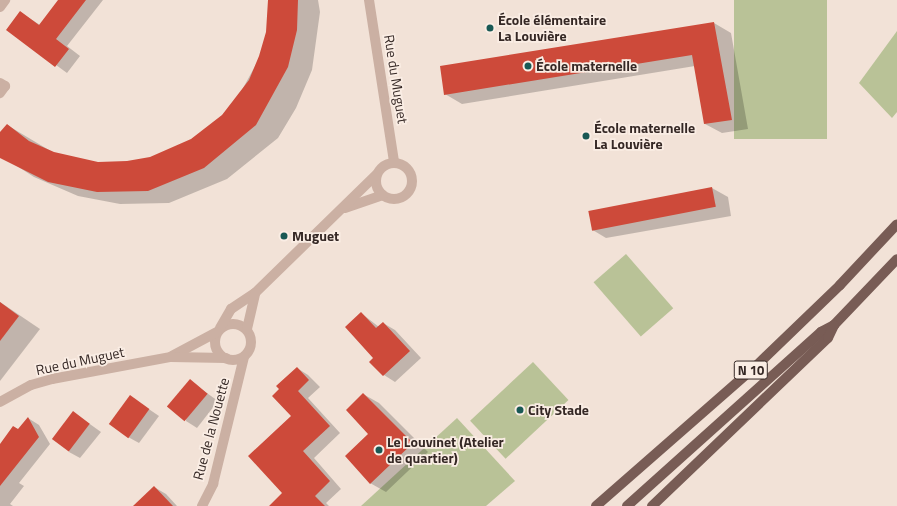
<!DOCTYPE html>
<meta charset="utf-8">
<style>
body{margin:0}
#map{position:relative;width:897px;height:506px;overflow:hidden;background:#f2e2d7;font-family:"Titillium Web",sans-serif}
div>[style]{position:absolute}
.green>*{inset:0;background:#b9c297;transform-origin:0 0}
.shadow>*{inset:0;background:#0003}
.building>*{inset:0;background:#cd4a3a;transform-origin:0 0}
.minor>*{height:10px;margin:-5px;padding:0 5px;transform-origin:5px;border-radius:5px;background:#cbb0a3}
.minor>.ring{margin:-5px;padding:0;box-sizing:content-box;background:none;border:10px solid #cbb0a3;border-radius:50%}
.major>*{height:10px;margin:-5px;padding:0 5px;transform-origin:5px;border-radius:5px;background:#785c55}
.dots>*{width:11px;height:11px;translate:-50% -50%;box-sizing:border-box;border:2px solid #faede4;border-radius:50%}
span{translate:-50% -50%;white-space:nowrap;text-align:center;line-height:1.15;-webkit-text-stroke:3.5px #faede4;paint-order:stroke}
.shield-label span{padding:1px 3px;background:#faede4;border:1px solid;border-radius:3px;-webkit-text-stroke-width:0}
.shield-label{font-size:13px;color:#352825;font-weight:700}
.poi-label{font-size:14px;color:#352825;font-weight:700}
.left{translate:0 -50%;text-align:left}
.street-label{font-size:14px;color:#352825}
</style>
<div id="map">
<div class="green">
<i style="left:734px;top:0;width:93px;height:139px"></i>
<i style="clip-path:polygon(897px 31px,897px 112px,892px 118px,859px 83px)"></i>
<i style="left:626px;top:254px;width:72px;height:43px;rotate:49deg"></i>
<i style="left:533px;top:362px;width:52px;height:86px;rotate:47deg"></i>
<i style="clip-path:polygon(457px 418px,515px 481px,486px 506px,361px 506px)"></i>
</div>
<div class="shadow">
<i style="clip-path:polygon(59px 0,103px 0,67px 46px,80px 56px,67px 73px,8px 30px,20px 12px,40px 25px)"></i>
<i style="clip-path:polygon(269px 0,318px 0,320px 12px,312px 70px,296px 108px,278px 138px,227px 179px,169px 203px,120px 204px,78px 196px,34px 177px,0 155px,0 134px,7px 125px,54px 153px,98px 163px,127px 162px,150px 158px,192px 140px,212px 126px,236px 101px,260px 57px,267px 32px)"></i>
<i style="clip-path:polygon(714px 23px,731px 33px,748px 129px,722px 133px,705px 124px,695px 66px,462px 104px,445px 94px)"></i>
<i style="clip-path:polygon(712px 188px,728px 197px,731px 216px,606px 238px,591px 229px)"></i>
<i style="clip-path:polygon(0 302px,40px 329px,0 381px)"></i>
<i style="clip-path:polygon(361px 313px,379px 327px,383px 323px,395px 330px,421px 358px,395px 382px,384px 375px,375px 358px)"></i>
<i style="clip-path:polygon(297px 368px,308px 375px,320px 387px,308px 398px,340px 433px,314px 458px,341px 489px,326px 503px,329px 506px,270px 506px,284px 493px)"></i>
<i style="clip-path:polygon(190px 381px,218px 401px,197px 428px,186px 421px)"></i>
<i style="clip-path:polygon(363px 394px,379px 403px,428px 452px,386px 492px,370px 483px,369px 434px)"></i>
<i style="clip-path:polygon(131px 397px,159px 416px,139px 443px,128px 437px)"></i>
<i style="clip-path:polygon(73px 412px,101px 432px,80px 458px,69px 452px)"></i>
<i style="clip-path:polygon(28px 418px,39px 425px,50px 444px,19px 483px,24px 486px,10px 504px,13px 506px,0 506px,0 445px,19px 431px)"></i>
<i style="clip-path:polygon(154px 487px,166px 494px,177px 506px,134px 506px)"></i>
</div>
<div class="building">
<i style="clip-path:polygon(58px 0,86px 0,56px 39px,69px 49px,55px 67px,6px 30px,20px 11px,39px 25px)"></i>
<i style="clip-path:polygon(268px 0,298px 0,297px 30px,288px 67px,256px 125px,204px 168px,148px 191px,97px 192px,48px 182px,0 158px,0 132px,7px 124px,29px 141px,54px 152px,98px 162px,127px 161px,150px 157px,191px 139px,222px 115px,249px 80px,259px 56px,266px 32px)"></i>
<i style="clip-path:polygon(714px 22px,732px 120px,704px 124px,692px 55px,444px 95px,440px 66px)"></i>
<i style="left:712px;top:187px;width:20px;height:126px;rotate:79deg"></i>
<i style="clip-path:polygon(0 302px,19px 316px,0 341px)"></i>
<i style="clip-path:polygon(361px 312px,376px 328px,383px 322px,410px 351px,383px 376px,369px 362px,373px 358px,345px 327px)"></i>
<i style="clip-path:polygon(297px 367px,309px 380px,298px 391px,330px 426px,303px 451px,330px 481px,315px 496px,325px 506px,269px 506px,282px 493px,248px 456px,291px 416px,272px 396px,279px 389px,276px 386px)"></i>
<i style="left:190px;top:379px;width:23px;height:36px;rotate:40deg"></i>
<i style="clip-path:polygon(363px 393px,413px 443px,370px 484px,345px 456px,368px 434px,346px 410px)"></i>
<i style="left:130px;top:395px;width:24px;height:36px;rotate:36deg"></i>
<i style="left:73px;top:411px;width:21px;height:35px;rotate:37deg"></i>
<i style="clip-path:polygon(28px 417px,39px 437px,0 486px,0 444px,13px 426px,18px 429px)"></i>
<i style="clip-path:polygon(154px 486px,173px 506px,133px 506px)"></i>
</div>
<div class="minor">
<i style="left:369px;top:0;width:164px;rotate:81.2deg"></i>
<i style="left:0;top:7px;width:9px;rotate:-54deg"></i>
<i style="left:0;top:83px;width:6px;rotate:31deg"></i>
<i style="left:5px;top:86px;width:9px;rotate:126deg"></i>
<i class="ring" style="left:376px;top:163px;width:26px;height:26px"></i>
<i style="left:345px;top:208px;width:40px;rotate:-18.9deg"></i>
<i class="ring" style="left:215px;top:324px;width:26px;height:26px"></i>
<i style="left:220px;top:328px;width:22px;rotate:-60deg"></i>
<i style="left:231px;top:309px;width:29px;rotate:-34deg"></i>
<i style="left:255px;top:293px;width:170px;rotate:-44.3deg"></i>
<i style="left:247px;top:329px;width:37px;rotate:-77deg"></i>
<i style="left:172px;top:356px;width:51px;rotate:-28.1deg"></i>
<i style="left:0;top:402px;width:35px;rotate:-29deg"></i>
<i style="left:31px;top:385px;width:22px;rotate:-16deg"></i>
<i style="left:52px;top:379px;width:121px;rotate:-10.5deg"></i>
<i style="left:171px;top:357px;width:55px;rotate:1deg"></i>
<i style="left:202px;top:506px;width:25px;rotate:-63deg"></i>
<i style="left:213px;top:484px;width:131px;rotate:-76.3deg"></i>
</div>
<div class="major">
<i style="left:596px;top:506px;width:214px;rotate:-41.2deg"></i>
<i style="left:757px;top:365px;width:115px;rotate:-43.9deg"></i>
<i style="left:840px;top:285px;width:83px;rotate:-46.9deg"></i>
<i style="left:627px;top:506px;width:261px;rotate:-41.9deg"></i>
<i style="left:821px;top:332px;width:15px;rotate:-28deg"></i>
<i style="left:834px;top:325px;width:91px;rotate:-46.3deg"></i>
<i style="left:652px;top:506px;width:243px;rotate:-43.7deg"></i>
<i style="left:828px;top:338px;width:14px;rotate:-65deg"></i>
</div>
<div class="dots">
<i style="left:490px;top:28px;background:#195955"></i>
<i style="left:528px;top:66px;background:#195955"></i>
<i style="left:586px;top:136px;background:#195955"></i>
<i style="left:284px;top:236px;background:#195955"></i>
<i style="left:520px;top:410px;background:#195955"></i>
<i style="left:379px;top:450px;background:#195955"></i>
</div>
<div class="shield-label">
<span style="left:751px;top:370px">N 10</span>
</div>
<div class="poi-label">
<span class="left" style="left:498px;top:28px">École élémentaire<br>La Louvière</span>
<span class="left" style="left:536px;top:66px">École maternelle</span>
<span class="left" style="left:594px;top:136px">École maternelle<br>La Louvière</span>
<span class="left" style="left:292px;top:236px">Muguet</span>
<span class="left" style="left:528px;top:410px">City Stade</span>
<span class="left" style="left:387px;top:450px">Le Louvinet (Atelier<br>de quartier)</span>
</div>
<div class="street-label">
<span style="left:396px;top:79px;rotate:81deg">Rue du Muguet</span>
<span style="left:80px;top:361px;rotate:-12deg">Rue du Muguet</span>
<span style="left:211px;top:429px;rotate:-75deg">Rue de la Nouette</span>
</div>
</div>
